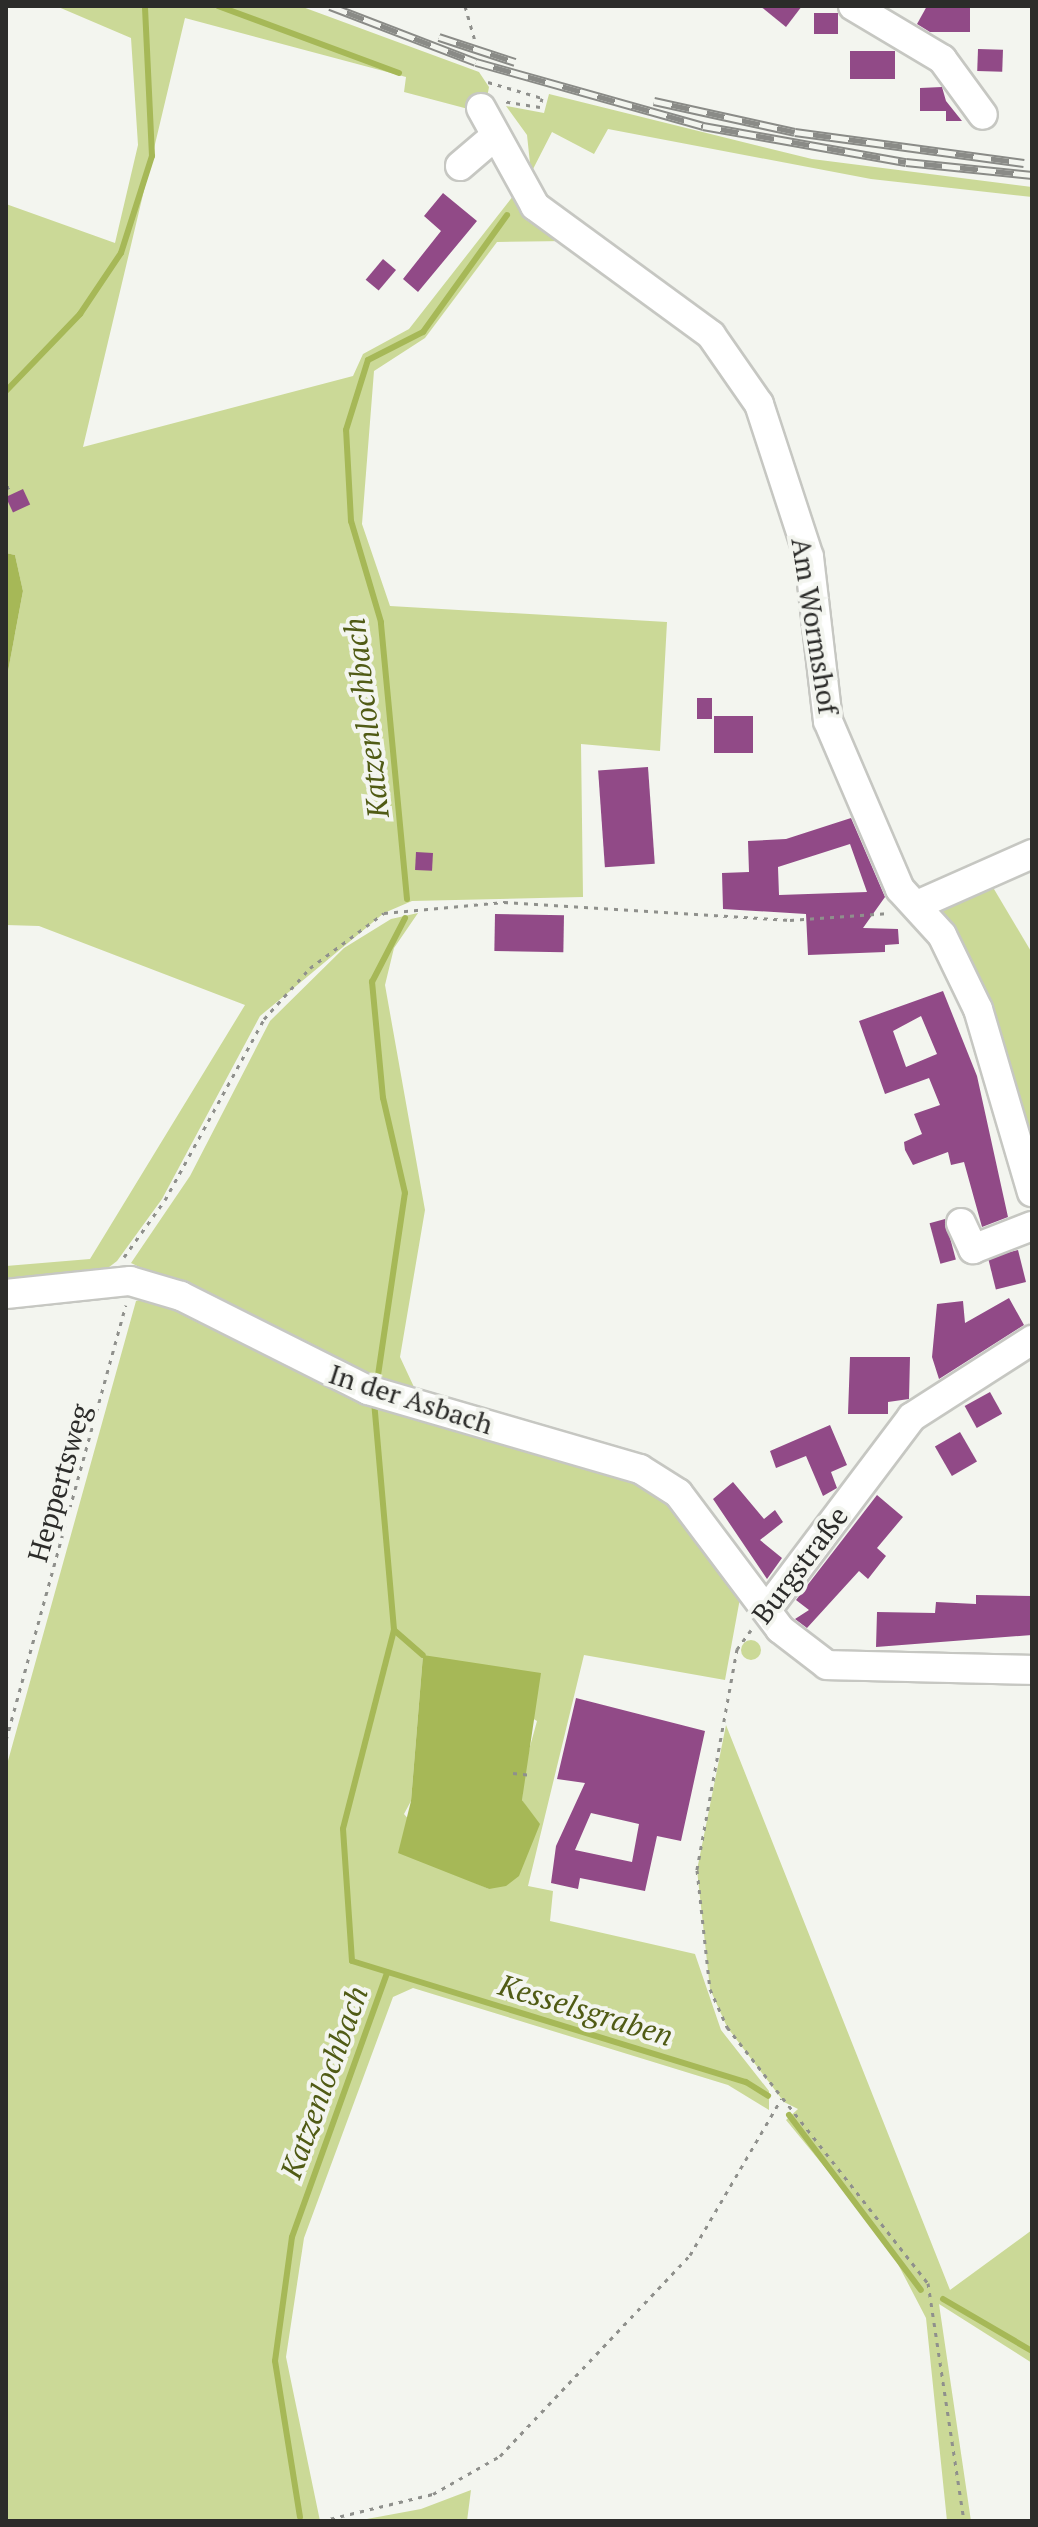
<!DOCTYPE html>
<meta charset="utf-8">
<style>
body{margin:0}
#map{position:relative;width:1038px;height:2527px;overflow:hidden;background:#f3f5ef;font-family:"PT Serif",serif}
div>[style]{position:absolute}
.green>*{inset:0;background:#cbd997}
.round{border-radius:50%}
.water>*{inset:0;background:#a6b857}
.stream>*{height:6px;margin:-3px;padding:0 3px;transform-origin:3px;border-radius:3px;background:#a6b857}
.building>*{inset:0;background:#914a87;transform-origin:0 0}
.path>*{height:3px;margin-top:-1.5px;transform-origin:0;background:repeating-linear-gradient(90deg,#8f908c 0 4px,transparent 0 10px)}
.roads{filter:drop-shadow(2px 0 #c6c7c2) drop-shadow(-2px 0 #c6c7c2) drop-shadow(0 2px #c6c7c2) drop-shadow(0 -2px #c6c7c2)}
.minor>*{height:28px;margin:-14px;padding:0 14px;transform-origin:14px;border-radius:14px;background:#fff}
.rail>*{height:9px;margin-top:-4.5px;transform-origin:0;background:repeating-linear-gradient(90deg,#f3f5ef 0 18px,#8a8b87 0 36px);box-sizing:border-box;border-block:2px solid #8a8b87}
span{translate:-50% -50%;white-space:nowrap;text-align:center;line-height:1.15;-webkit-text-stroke:8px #f3f5ef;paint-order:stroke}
.street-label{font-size:28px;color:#2c2c2a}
.water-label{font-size:30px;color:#505b15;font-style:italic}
.frame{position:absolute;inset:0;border:8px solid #2c2c2a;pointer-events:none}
</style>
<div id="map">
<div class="green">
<i style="clip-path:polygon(56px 6px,300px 6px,479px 72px,489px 87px,486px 103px,472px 110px,404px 92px,406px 77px,185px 18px,83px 447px,353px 376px,363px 354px,409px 329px,517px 191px,566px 241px,497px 242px,425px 338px,374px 371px,362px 524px,390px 606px,667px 622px,660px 751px,581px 744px,583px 897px,412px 901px,384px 913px,260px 1016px,162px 1199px,117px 1261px,104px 1271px,6px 1287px,6px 1266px,90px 1259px,245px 1005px,39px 926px,6px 925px,6px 682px,23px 591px,15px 555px,6px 553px,6px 204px,115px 243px,138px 145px,131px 38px)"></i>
<i style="clip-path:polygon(549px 94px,812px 159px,1032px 187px,1032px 197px,871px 179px,608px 129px,594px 154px,552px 132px,531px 173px,527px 135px,506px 106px,544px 113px)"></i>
<i style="clip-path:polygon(988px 879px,1032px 953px,1032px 1159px,945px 929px,943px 911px,953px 897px)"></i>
<i style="clip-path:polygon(418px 913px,394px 948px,385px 985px,425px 1210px,400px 1357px,420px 1400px,131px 1263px,190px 1176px,270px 1021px,344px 948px,391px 919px)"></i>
<i style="clip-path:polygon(evenodd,154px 1296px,652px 1484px,741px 1593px,725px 1680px,584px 1655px,528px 1886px,553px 1891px,550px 1921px,695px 1954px,721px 2030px,769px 2091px,769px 2110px,728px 2085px,413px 1988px,393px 1997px,304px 2238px,286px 2357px,320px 2521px,6px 2521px,6px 1768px,136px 1301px,154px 1296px,423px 1655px,537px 1721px,523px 1772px,522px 1800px,530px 1813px,489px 1889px,457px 1875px,404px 1814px,411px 1801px,423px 1655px)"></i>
<i class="round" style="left:741px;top:1640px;width:20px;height:20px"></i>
<i style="clip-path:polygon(726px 1725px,950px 2290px,1032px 2230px,1032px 2363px,939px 2304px,971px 2521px,947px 2521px,926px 2318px,887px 2243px,786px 2120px,798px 2109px,784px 2102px,727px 2027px,710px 1989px,697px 1870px)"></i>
<i style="clip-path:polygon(471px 2490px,467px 2521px,356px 2521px,421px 2509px)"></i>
</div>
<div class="water">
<i style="clip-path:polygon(6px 553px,15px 555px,23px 591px,6px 682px)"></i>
<i style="clip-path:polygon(423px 1655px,541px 1673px,522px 1800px,540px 1824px,519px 1876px,506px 1886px,489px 1889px,398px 1853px,411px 1801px)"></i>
</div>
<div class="stream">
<i style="left:218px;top:6px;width:193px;rotate:20.3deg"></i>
<i style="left:6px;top:391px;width:107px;rotate:-46.1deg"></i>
<i style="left:80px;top:314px;width:73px;rotate:-56.1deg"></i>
<i style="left:121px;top:253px;width:102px;rotate:-72.3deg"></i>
<i style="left:152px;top:156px;width:150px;rotate:-92.7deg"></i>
<i style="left:407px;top:899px;width:278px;rotate:-95.4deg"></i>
<i style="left:381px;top:622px;width:105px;rotate:-106.5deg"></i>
<i style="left:351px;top:521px;width:91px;rotate:-93.1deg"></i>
<i style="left:346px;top:430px;width:73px;rotate:-72.6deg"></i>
<i style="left:368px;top:360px;width:62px;rotate:-27deg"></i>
<i style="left:423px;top:332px;width:144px;rotate:-54.3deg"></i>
<i style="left:377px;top:1382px;width:191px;rotate:-81.6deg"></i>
<i style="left:405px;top:1193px;width:98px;rotate:-103deg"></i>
<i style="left:383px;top:1098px;width:117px;rotate:-95.4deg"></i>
<i style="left:372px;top:982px;width:72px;rotate:-62.7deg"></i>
<i style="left:374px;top:1401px;width:230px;rotate:85deg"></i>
<i style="left:394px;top:1630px;width:205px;rotate:104.4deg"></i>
<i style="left:343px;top:1829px;width:132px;rotate:86.1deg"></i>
<i style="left:352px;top:1961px;width:412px;rotate:17.1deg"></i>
<i style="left:746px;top:2082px;width:26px;rotate:32deg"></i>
<i style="left:394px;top:1630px;width:38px;rotate:41deg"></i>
<i style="left:789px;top:2115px;width:219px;rotate:53deg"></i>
<i style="left:943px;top:2299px;width:103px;rotate:30.3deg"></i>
<i style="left:300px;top:2517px;width:158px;rotate:-99.1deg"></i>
<i style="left:275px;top:2361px;width:125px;rotate:-82.2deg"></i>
<i style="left:292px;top:2237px;width:281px;rotate:-70.2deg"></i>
</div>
<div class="building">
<i style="clip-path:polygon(760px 6px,802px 6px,786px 27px)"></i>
<i style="clip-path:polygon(927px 6px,970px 6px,970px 32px,930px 32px,917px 24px)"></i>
<i style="left:814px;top:13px;width:24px;height:21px"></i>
<i style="left:978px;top:49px;width:25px;height:22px;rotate:2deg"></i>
<i style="left:895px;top:51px;width:28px;height:45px;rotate:90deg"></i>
<i style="clip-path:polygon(942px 87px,946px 101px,962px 121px,946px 121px,946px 111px,920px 111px,920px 88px)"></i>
<i style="clip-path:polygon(443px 193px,477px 221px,418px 292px,403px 279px,441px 231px,424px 216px)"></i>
<i style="left:383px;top:259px;width:17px;height:27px;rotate:40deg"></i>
<i style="left:23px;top:489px;width:17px;height:19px;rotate:65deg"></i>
<i style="left:697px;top:698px;width:15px;height:21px"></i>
<i style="left:714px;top:716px;width:39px;height:37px"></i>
<i style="left:648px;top:767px;width:97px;height:50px;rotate:86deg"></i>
<i style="clip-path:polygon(evenodd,851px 818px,885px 897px,863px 928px,898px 929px,899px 944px,885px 945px,885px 952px,808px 955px,806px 914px,723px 909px,722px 873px,749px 872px,748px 841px,786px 839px,851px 818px,850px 844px,867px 892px,779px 895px,778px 867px,850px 844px)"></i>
<i style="left:416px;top:852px;width:17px;height:18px;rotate:3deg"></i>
<i style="left:495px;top:914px;width:69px;height:37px;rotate:1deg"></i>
<i style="clip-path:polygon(evenodd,943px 991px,977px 1076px,1008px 1217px,982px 1227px,964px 1162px,951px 1165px,948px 1152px,913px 1165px,905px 1150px,904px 1142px,922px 1134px,914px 1114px,940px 1105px,929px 1078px,885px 1094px,859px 1021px,943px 991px,921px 1016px,937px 1054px,906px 1067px,893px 1031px,921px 1016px)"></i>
<i style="left:945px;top:1219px;width:42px;height:16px;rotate:75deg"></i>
<i style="left:1018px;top:1250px;width:33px;height:31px;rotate:76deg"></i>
<i style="clip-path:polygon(1009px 1298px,1024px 1325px,939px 1379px,932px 1357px,937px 1304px,963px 1301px,965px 1323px)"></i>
<i style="clip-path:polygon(850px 1357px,910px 1357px,909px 1399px,888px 1402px,888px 1414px,848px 1414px)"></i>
<i style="left:990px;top:1392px;width:25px;height:29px;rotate:61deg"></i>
<i style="clip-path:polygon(830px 1425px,847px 1465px,831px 1472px,837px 1488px,823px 1496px,806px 1456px,776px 1468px,770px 1451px)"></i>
<i style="left:960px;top:1432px;width:34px;height:29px;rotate:60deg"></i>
<i style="clip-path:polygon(733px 1482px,764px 1519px,775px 1510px,783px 1522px,760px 1540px,782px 1558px,767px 1579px,713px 1499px)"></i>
<i style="clip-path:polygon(877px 1495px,903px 1517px,877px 1548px,886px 1556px,868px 1579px,859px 1571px,807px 1628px,795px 1619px,809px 1610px,796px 1600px)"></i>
<i style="clip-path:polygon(976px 1595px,1032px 1596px,1032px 1635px,876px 1647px,877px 1612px,935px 1613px,936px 1602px,976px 1604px)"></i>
<i style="clip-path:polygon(evenodd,576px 1698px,705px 1731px,681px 1841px,657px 1836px,645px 1891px,580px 1878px,578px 1889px,551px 1883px,556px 1846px,585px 1783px,557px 1779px,576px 1698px,591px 1813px,639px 1824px,632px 1862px,575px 1850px,591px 1813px)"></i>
</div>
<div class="path">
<i style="left:465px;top:6px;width:35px;rotate:74deg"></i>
<i style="left:488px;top:82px;width:56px;rotate:16.5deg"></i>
<i style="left:542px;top:98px;width:9px;rotate:103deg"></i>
<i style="left:540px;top:107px;width:37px;rotate:-171deg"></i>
<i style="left:6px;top:489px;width:7px;rotate:-34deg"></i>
<i style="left:124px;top:1257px;width:70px;rotate:-54.3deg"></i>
<i style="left:165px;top:1200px;width:206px;rotate:-61.3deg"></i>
<i style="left:264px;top:1019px;width:69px;rotate:-48deg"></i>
<i style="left:310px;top:968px;width:92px;rotate:-36.6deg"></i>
<i style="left:384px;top:913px;width:121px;rotate:-5.2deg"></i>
<i style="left:504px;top:902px;width:287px;rotate:3.6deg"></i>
<i style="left:790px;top:920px;width:100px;rotate:-4deg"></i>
<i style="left:751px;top:1630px;width:24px;rotate:126deg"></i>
<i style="left:737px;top:1649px;width:225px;rotate:100.3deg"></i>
<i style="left:697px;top:1870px;width:120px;rotate:83.8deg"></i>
<i style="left:710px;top:1989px;width:42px;rotate:65.9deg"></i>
<i style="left:727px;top:2027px;width:325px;rotate:51.9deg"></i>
<i style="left:928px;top:2283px;width:241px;rotate:81.4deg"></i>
<i style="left:6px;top:1740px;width:451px;rotate:-74.6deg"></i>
<i style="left:513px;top:1773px;width:19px;rotate:6deg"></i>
<i style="left:321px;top:2521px;width:115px;rotate:-13.6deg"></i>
<i style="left:433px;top:2494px;width:77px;rotate:-29.6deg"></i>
<i style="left:500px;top:2456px;width:277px;rotate:-46.6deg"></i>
<i style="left:690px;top:2255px;width:181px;rotate:-59.7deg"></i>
</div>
<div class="roads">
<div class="minor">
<i style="left:853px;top:6px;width:104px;rotate:30.8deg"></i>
<i style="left:942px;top:59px;width:69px;rotate:53.8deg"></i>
<i style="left:481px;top:108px;width:112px;rotate:61.1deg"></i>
<i style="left:535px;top:206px;width:218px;rotate:36.2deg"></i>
<i style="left:711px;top:335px;width:84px;rotate:55.2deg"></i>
<i style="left:759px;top:404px;width:161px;rotate:71.9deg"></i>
<i style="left:809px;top:557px;width:165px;rotate:83.4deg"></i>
<i style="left:828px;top:721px;width:183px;rotate:66.8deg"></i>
<i style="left:900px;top:889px;width:62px;rotate:47.6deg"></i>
<i style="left:942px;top:935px;width:82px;rotate:64.1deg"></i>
<i style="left:978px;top:1009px;width:191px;rotate:73.6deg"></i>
<i style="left:460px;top:166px;width:46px;rotate:-40.6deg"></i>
<i style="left:917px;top:905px;width:126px;rotate:-23.9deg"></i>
<i style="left:961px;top:1223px;width:29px;rotate:65deg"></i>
<i style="left:973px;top:1249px;width:63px;rotate:-21.3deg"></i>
<i style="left:6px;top:1294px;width:125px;rotate:-6deg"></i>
<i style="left:130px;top:1281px;width:53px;rotate:16.4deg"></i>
<i style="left:181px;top:1296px;width:209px;rotate:26.7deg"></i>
<i style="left:368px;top:1390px;width:283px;rotate:16.2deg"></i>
<i style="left:640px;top:1469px;width:45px;rotate:32.3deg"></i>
<i style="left:678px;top:1493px;width:170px;rotate:53.1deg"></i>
<i style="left:780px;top:1629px;width:59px;rotate:37.5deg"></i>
<i style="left:827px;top:1665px;width:205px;rotate:1.4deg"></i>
<i style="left:768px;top:1608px;width:239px;rotate:-53deg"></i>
<i style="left:912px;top:1417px;width:143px;rotate:-32.7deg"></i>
</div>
</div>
<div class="rail">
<i style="left:330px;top:6px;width:156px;rotate:21deg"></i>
<i style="left:476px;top:62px;width:236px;rotate:15.7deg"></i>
<i style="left:703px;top:126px;width:206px;rotate:10.1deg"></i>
<i style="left:906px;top:162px;width:127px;rotate:5.9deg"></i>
<i style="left:439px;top:37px;width:80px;rotate:18.2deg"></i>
<i style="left:654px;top:101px;width:144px;rotate:12.4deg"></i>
<i style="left:795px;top:132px;width:231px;rotate:7.7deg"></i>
</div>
<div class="street-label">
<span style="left:815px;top:626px;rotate:81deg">Am Wormshof</span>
<span style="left:411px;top:1399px;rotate:18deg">In der Asbach</span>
<span style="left:59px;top:1483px;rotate:-74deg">Heppertsweg</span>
<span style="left:800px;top:1565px;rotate:-53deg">Burgstraße</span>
</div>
<div class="water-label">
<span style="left:366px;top:718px;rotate:-97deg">Katzenlochbach</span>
<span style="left:586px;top:2010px;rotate:17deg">Kesselsgraben</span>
<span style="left:324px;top:2082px;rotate:-70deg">Katzenlochbach</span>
</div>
<div class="frame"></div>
</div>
